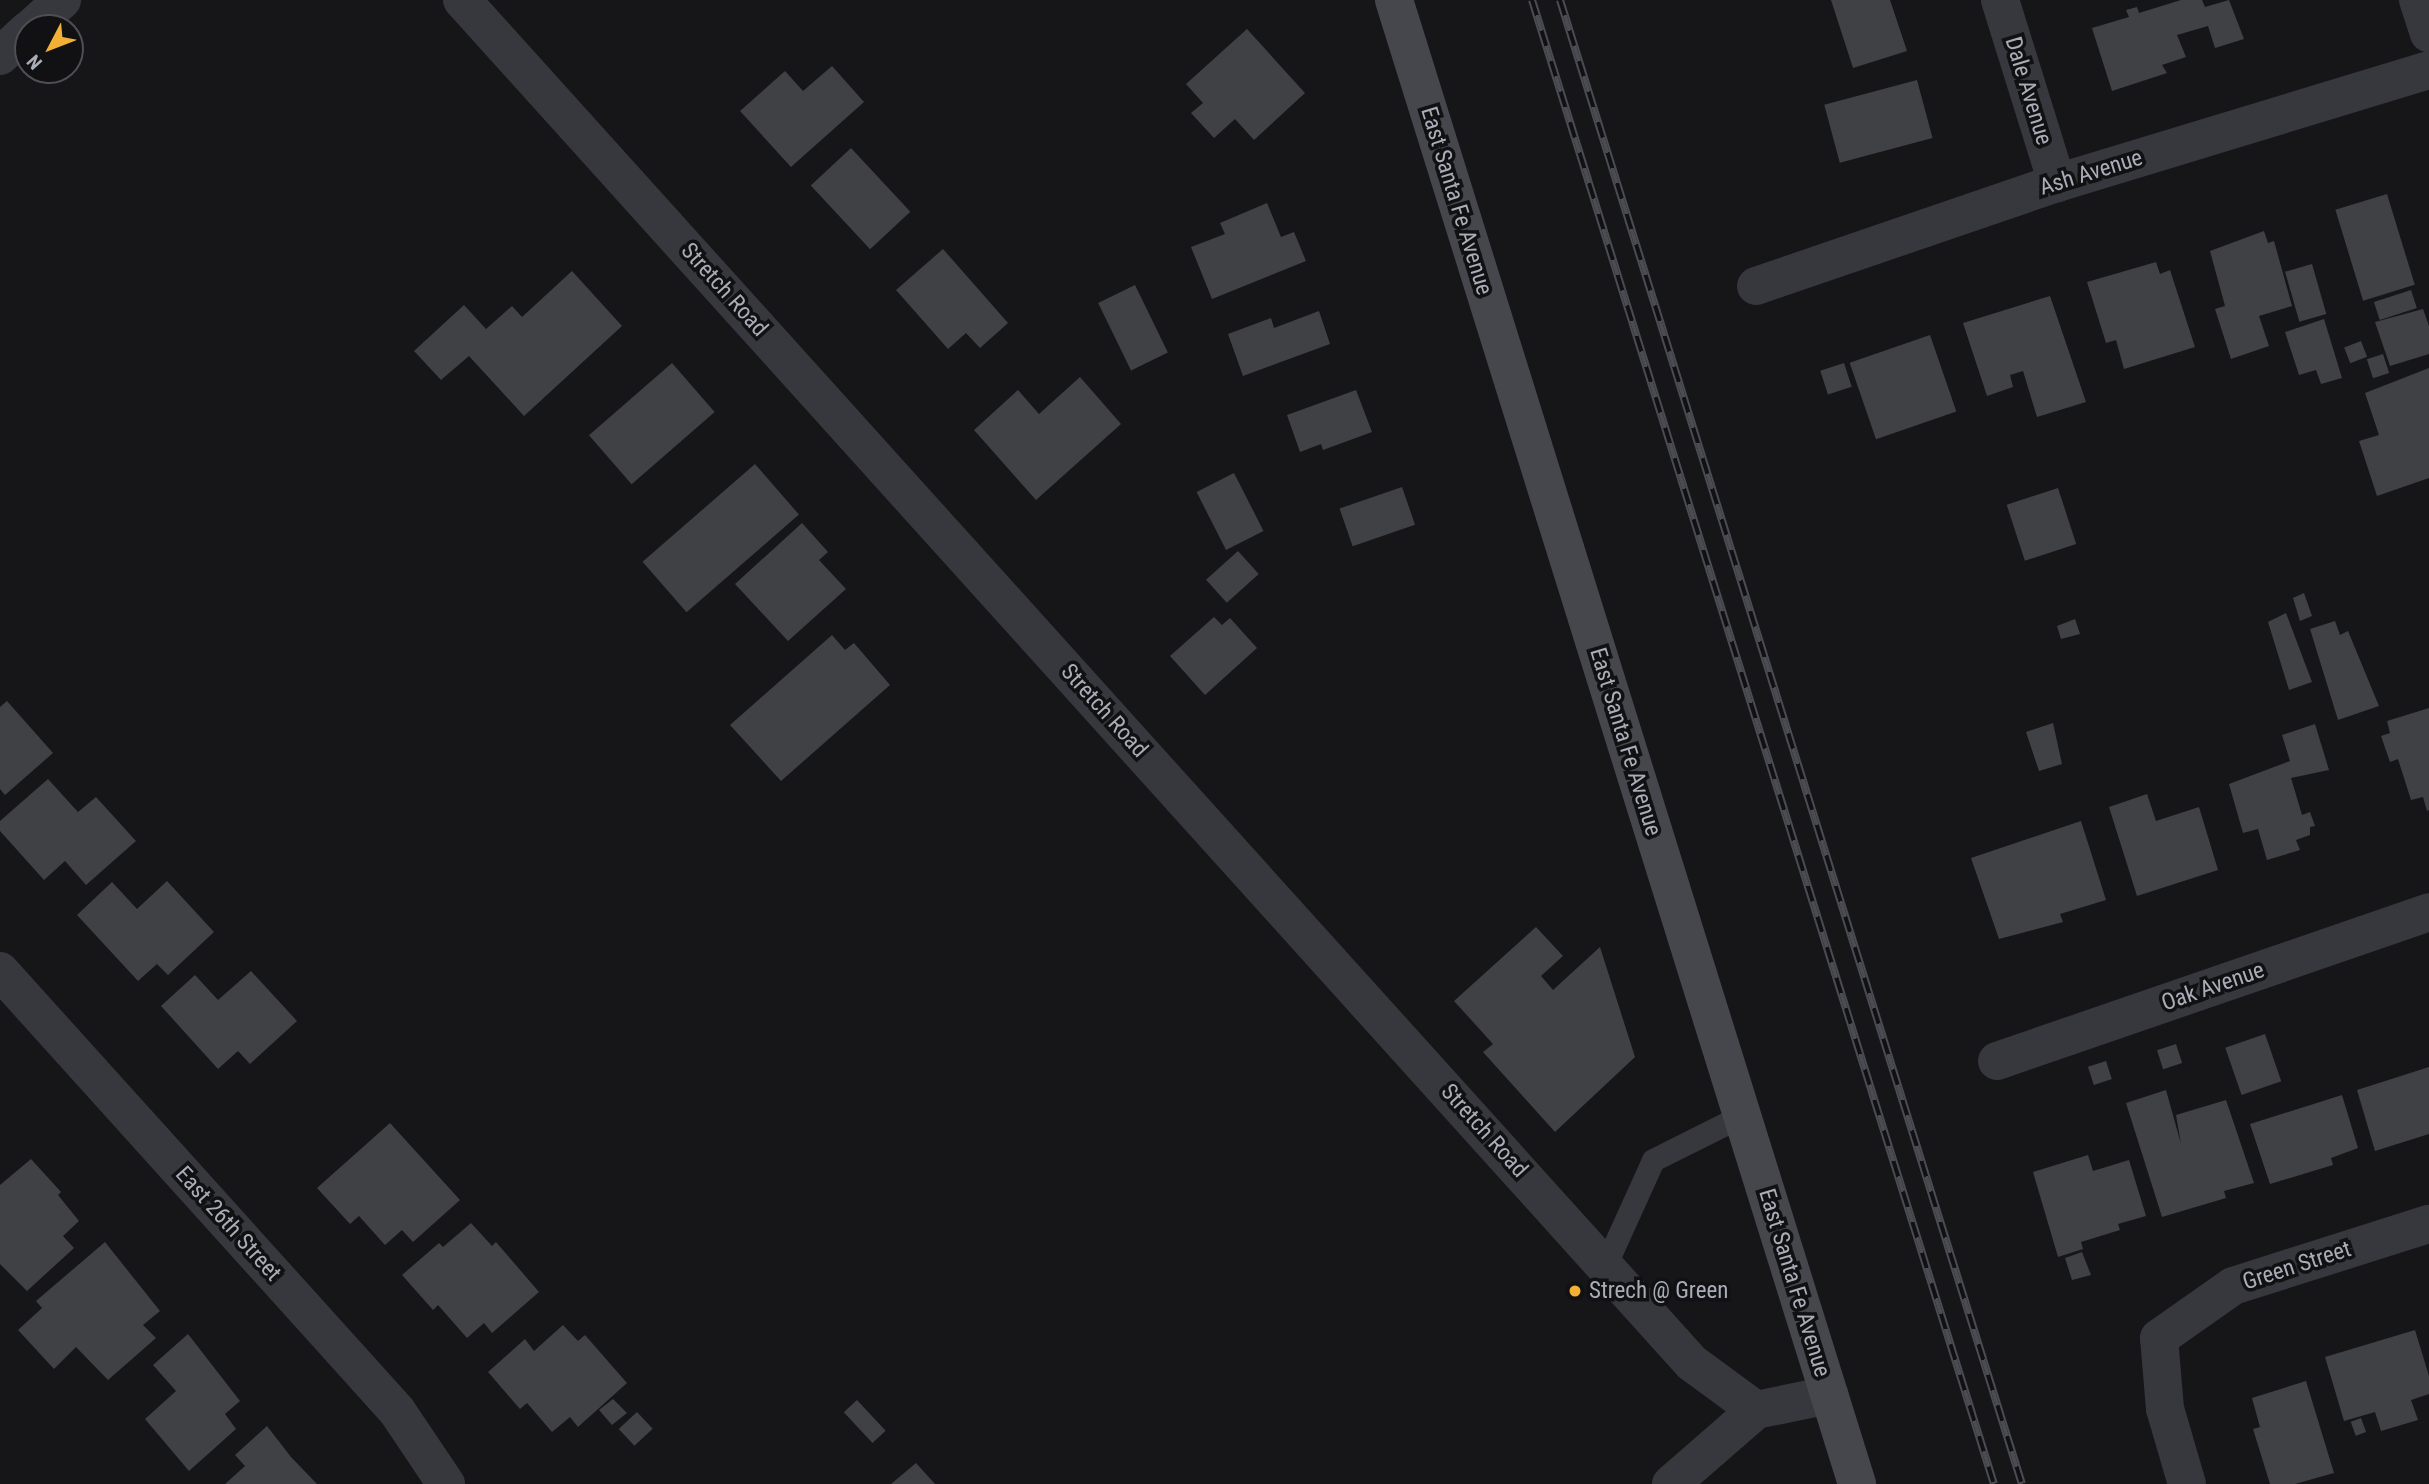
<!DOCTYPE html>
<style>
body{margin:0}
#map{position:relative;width:2429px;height:1484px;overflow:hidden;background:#161618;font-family:"Roboto Condensed",sans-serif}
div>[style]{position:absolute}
.building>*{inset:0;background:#404145;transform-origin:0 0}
.lane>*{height:23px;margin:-11.5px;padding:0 11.5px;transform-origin:11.5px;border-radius:11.5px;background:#37383d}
.street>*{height:38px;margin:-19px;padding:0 19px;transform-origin:19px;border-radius:19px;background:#37383d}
.secondary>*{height:38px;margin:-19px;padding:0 19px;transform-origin:19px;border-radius:19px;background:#45474d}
.rail>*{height:8px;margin-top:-4px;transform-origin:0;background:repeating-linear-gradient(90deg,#111113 0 16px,#4a4c52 0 32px);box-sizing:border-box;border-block:2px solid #4a4c52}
.dots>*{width:19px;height:19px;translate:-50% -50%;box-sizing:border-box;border:4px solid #111113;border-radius:50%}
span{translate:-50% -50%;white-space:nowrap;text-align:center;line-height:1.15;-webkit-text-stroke:7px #111113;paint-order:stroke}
.street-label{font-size:23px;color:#a8adb8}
.poi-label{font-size:23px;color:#a8adb8}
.left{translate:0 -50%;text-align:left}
.north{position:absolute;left:14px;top:14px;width:70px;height:70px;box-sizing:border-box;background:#111113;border:2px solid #4d4f55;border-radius:50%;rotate:228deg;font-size:19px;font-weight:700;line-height:28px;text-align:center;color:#a8adb8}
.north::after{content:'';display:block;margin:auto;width:24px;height:32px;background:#f2b134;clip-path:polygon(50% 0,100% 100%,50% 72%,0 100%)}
</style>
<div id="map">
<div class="building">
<i style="clip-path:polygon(1831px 0,1890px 0,1907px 51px,1853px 68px)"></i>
<i style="clip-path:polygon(2181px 0,2202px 0,2205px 7px,2229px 0,2244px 39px,2215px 48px,2208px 26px,2177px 35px,2186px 57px,2162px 65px,2167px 73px,2112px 91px,2092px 28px,2129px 17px,2126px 10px,2137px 7px,2139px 13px)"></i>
<i style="clip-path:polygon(1247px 29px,1305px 93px,1254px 140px,1235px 119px,1214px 138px,1191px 113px,1203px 103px,1186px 84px)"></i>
<i style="clip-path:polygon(832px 66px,864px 102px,791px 167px,740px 111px,785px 71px,803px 91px)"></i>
<i style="left:1917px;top:80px;width:60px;height:96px;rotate:75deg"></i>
<i style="left:851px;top:148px;width:87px;height:55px;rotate:47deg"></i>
<i style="left:2387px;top:194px;width:95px;height:54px;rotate:73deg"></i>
<i style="clip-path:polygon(1267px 203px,1281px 237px,1294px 232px,1306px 261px,1212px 299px,1191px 247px,1225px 234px,1220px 223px)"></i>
<i style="clip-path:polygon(2264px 231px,2268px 243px,2274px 241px,2292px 306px,2259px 316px,2269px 346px,2231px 359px,2215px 309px,2225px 306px,2210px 251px)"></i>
<i style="clip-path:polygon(943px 249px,1008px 323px,980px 348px,966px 333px,948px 349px,896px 290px)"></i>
<i style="clip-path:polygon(2156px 262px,2160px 274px,2170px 270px,2195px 347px,2124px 369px,2116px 340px,2106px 343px,2087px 282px)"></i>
<i style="left:2312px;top:264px;width:52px;height:28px;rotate:74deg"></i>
<i style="clip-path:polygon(572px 271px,622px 326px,524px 416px,469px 356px,441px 380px,414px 351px,464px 305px,486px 329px,512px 306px,522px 317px)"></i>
<i style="left:1135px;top:285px;width:75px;height:41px;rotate:64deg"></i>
<i style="left:2411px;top:290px;width:19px;height:39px;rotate:72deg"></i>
<i style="clip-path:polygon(2050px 296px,2086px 402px,2037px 417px,2023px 371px,2010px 375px,2013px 387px,1987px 396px,1963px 323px)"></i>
<i style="clip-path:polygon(2423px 309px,2429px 326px,2429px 354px,2390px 366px,2375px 322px)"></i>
<i style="clip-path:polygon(1319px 311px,1330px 344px,1243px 376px,1228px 334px,1271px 318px,1274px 328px)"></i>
<i style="clip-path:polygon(2324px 319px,2342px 378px,2321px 384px,2316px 370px,2299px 375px,2285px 332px)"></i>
<i style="left:1930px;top:335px;width:81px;height:85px;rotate:71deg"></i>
<i style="left:2361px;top:341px;width:17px;height:18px;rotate:69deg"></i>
<i style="left:2383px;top:354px;width:20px;height:17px;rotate:72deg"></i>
<i style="left:672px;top:363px;width:65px;height:110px;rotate:49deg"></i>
<i style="left:1844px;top:363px;width:25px;height:25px;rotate:72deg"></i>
<i style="clip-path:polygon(2429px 368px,2429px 478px,2377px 496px,2359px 441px,2379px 435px,2365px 393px)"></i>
<i style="clip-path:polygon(1080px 377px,1121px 424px,1036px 500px,974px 430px,1018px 390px,1039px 414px)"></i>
<i style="clip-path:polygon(1356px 390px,1372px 432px,1323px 450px,1321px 444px,1300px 452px,1287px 415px)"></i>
<i style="left:755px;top:464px;width:67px;height:149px;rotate:49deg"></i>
<i style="left:1234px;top:473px;width:65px;height:42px;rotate:63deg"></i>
<i style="left:1402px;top:487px;width:40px;height:66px;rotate:71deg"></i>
<i style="left:2058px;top:488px;width:59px;height:54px;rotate:72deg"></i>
<i style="clip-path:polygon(802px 523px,828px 552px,819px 560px,846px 589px,788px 641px,735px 584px)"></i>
<i style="left:1238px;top:551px;width:31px;height:43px;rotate:48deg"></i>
<i style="clip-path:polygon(2304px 593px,2312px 616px,2300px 621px,2293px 598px)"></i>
<i style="clip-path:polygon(2286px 613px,2312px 682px,2289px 690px,2268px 622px)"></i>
<i style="clip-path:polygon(1214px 617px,1222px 625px,1230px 618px,1257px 648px,1205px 695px,1170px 656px)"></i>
<i style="clip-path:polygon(2075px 619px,2080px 634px,2061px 639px,2057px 626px)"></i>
<i style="clip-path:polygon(2335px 621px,2340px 635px,2348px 631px,2379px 706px,2338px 720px,2310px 629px)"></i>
<i style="clip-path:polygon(832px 635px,845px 650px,854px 643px,890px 685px,781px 781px,730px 725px)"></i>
<i style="clip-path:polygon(7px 701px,53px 753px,5px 795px,0 789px,0 707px)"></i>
<i style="clip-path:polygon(2429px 708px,2429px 810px,2427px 811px,2423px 797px,2411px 800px,2398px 759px,2390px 762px,2381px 736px,2390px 733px,2387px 721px)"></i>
<i style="clip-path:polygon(2053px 723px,2062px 764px,2039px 771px,2026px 732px)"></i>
<i style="clip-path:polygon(2315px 724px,2329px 770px,2291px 778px,2302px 815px,2310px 812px,2315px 826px,2310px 827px,2310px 835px,2296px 840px,2300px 850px,2267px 860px,2258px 829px,2243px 833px,2229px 784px,2290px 761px,2282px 735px)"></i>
<i style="clip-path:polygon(48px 779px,78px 812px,96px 797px,136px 841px,86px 885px,65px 861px,44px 880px,0 831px,0 821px)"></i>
<i style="clip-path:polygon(2147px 794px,2156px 821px,2199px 807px,2218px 870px,2137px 896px,2109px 807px)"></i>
<i style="clip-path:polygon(2081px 821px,2106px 900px,2060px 914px,2063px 922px,1999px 939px,1971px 858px)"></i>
<i style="clip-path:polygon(167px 881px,214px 932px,168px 975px,157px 964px,138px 981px,77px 915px,112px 882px,137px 909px)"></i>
<i style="clip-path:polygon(1536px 927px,1563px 956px,1541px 976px,1553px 990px,1600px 947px,1635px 1057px,1555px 1132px,1483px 1052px,1493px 1044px,1454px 1001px)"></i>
<i style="clip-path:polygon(251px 971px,297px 1021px,250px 1064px,238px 1051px,218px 1069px,161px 1006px,195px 975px,218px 1000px)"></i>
<i style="left:2265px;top:1034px;width:50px;height:42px;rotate:71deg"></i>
<i style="left:2176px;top:1044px;width:20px;height:20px;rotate:72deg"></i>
<i style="left:2106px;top:1061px;width:19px;height:19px;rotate:72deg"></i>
<i style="clip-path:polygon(2429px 1067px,2429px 1134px,2375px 1151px,2357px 1090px)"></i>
<i style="clip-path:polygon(2166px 1090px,2181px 1144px,2176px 1115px,2226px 1100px,2254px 1183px,2224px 1191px,2226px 1198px,2162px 1217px,2126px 1103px)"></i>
<i style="clip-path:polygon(2342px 1095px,2358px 1148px,2331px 1158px,2333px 1165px,2270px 1184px,2250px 1124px)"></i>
<i style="clip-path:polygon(390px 1123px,460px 1200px,413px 1242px,402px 1230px,385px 1245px,359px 1216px,350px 1224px,317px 1188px)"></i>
<i style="clip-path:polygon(2088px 1155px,2093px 1171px,2129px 1160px,2146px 1216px,2118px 1224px,2120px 1230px,2081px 1242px,2083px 1249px,2058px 1257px,2033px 1172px)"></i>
<i style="clip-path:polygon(31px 1159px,61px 1192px,58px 1195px,79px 1221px,63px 1236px,74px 1248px,27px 1291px,0 1264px,0 1185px)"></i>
<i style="clip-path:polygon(471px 1223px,492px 1246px,496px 1242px,539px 1292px,492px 1333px,484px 1323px,467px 1338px,438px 1305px,433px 1310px,402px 1275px,439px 1243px,443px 1247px)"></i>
<i style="clip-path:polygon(105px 1242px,160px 1311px,143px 1325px,156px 1338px,108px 1380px,76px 1347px,54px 1369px,18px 1330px,42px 1308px,36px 1301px)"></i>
<i style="clip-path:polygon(2082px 1252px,2091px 1275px,2072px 1280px,2065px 1258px)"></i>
<i style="clip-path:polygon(563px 1325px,578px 1341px,585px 1335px,627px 1383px,578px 1427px,570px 1417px,552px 1432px,527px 1403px,520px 1409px,488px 1372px,525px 1339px,534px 1351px)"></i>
<i style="clip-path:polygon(2415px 1330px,2429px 1376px,2429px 1394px,2411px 1400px,2418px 1420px,2381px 1431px,2375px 1412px,2344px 1421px,2325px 1357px)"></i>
<i style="clip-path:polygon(188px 1334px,240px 1401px,225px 1414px,236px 1429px,189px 1471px,145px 1419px,176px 1391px,153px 1365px)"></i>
<i style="clip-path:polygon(2306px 1381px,2334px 1473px,2295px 1484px,2270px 1484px,2253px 1429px,2260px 1427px,2252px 1398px)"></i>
<i style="clip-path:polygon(613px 1399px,627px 1413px,612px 1425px,599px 1410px)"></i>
<i style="left:857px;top:1400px;width:42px;height:18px;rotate:47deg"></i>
<i style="left:637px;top:1412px;width:23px;height:25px;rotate:47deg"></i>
<i style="left:2361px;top:1418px;width:15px;height:11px;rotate:70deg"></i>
<i style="clip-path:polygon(267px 1426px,291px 1457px,317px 1484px,225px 1484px,245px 1466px,235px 1455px)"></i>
<i style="clip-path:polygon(916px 1463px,935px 1484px,891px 1484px)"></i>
</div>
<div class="lane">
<i style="left:1605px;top:1266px;width:116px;rotate:-65.6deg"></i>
<i style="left:1653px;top:1160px;width:98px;rotate:-26.6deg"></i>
</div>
<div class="street">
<i style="left:462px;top:0;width:1836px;rotate:47.94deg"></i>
<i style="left:1692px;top:1363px;width:79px;rotate:36.3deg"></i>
<i style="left:2000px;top:0;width:192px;rotate:72.7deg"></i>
<i style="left:2418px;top:0;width:35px;rotate:72deg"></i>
<i style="left:31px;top:28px;width:42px;rotate:-42.1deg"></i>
<i style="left:0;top:56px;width:38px;rotate:-43deg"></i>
<i style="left:1756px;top:286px;width:318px;rotate:-18.9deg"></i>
<i style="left:2057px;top:183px;width:389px;rotate:-16.9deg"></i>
<i style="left:0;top:971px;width:593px;rotate:47.94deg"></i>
<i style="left:397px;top:1411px;width:88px;rotate:56.1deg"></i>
<i style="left:1997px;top:1061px;width:457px;rotate:-19deg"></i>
<i style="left:1671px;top:1484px;width:113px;rotate:-41deg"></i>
<i style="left:1756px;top:1410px;width:75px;rotate:-11.6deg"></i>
<i style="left:2187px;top:1484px;width:78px;rotate:-106.3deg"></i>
<i style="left:2165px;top:1409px;width:71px;rotate:-94.8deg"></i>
<i style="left:2159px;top:1338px;width:90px;rotate:-35.1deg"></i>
<i style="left:2233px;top:1286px;width:206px;rotate:-17.6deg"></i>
</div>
<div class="secondary">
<i style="left:1394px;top:0;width:1555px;rotate:72.67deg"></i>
</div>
<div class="rail">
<i style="left:1532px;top:0;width:1554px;rotate:72.71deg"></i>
<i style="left:1560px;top:0;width:1554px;rotate:72.71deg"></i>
</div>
<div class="dots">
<i style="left:1575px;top:1291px;background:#f2b134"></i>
</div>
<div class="street-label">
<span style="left:2028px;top:91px;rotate:73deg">Dale Avenue</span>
<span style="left:2091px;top:173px;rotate:-17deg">Ash Avenue</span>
<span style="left:1456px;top:201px;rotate:73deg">East Santa Fe Avenue</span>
<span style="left:724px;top:290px;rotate:48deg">Stretch Road</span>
<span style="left:1104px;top:711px;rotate:48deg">Stretch Road</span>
<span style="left:1625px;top:742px;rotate:73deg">East Santa Fe Avenue</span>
<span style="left:2213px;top:987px;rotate:-19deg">Oak Avenue</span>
<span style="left:1484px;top:1131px;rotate:48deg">Stretch Road</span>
<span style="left:228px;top:1224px;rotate:48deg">East 26th Street</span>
<span style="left:2297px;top:1266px;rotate:-18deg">Green Street</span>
<span style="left:1794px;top:1283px;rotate:73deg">East Santa Fe Avenue</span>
</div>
<div class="poi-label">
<span class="left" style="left:1589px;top:1291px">Strech @ Green</span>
</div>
<div class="north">N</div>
</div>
